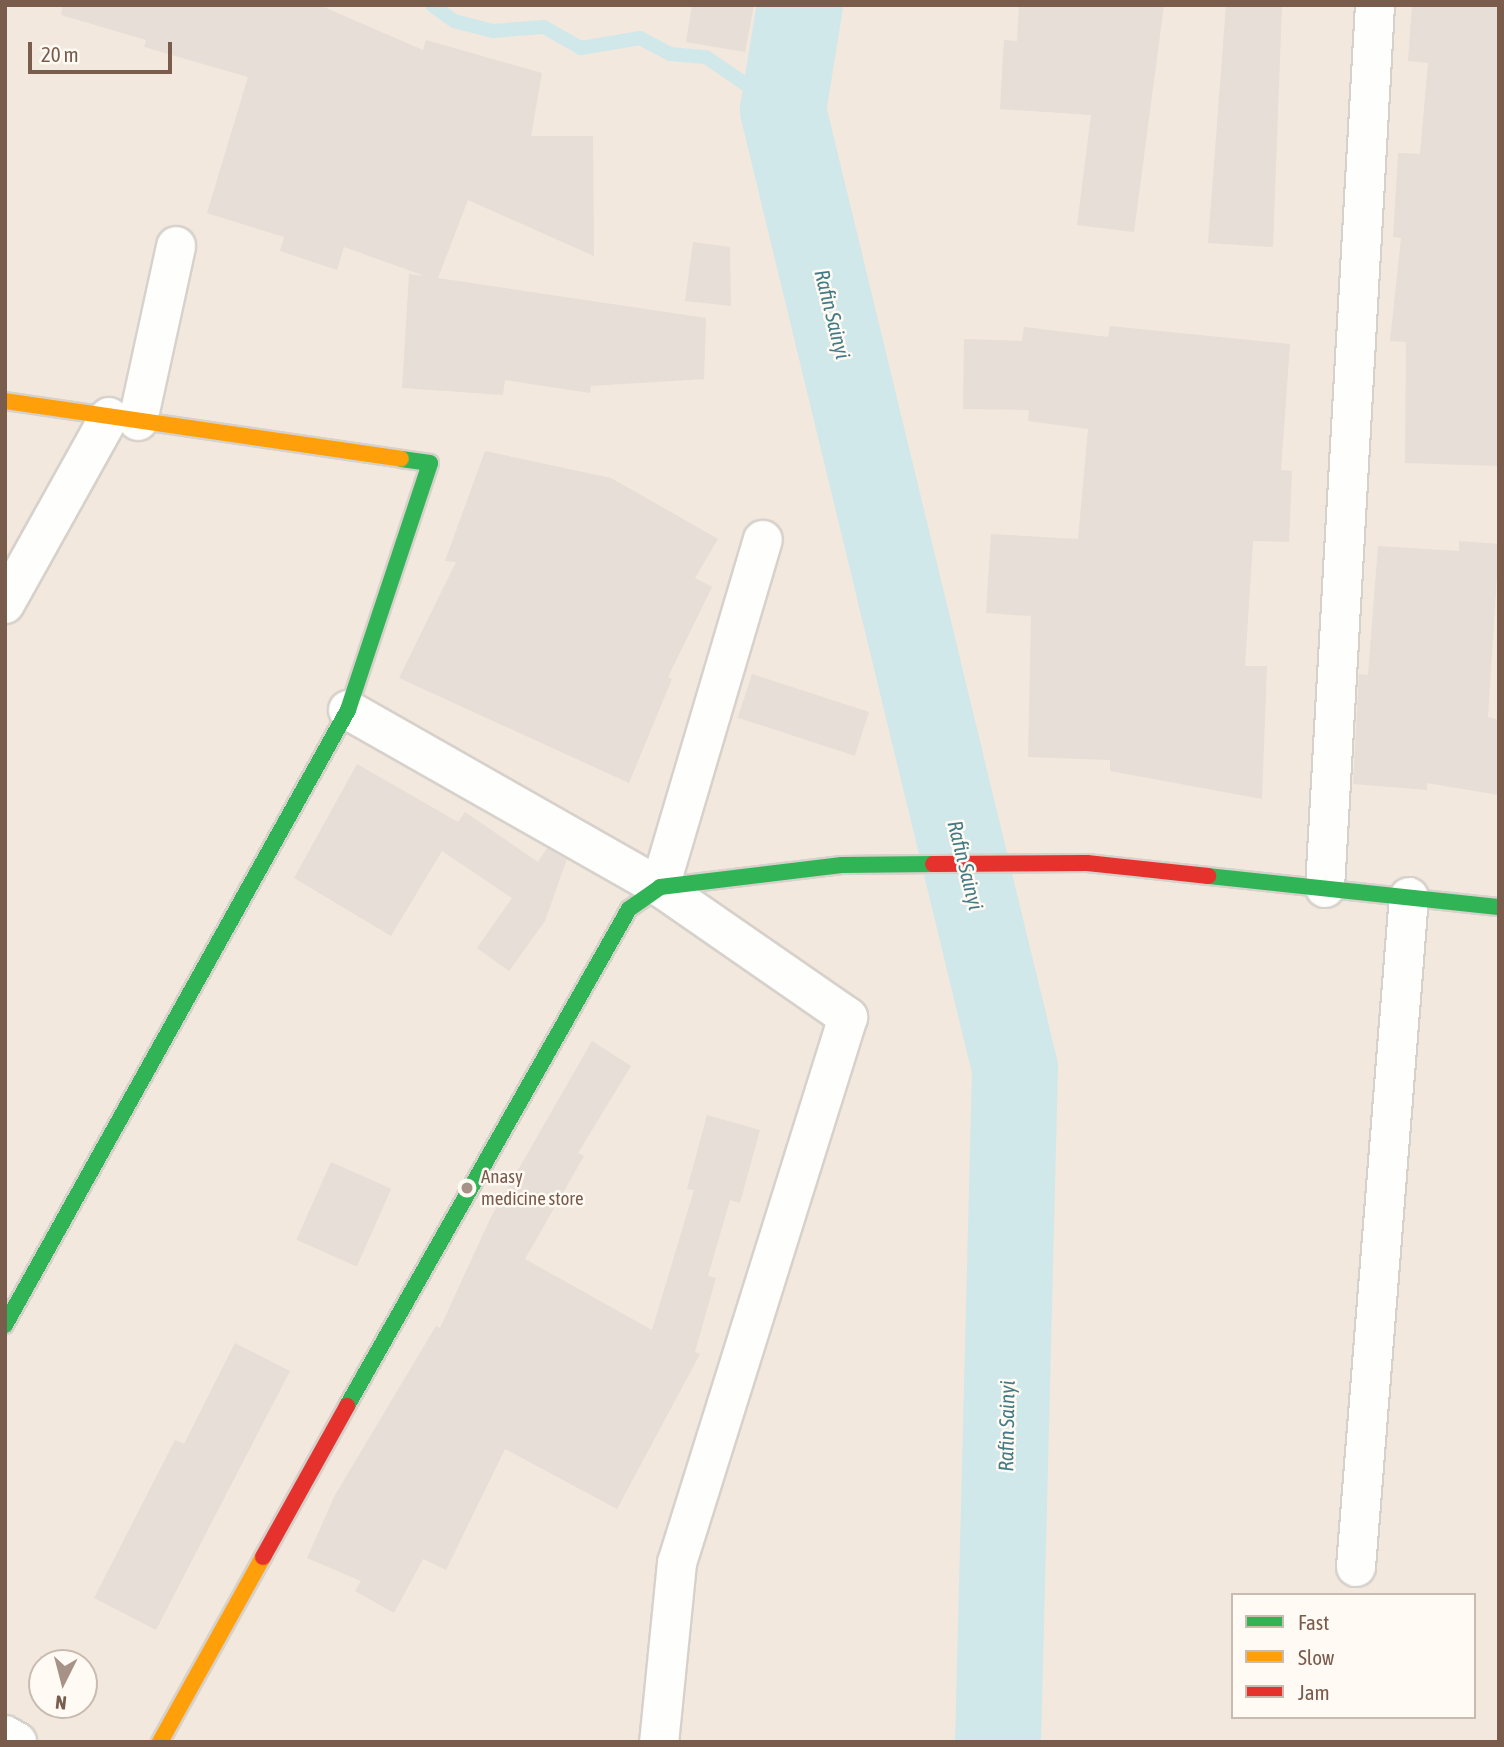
<!DOCTYPE html>
<style>
body{margin:0}
#map{position:relative;width:1504px;height:1747px;overflow:hidden;background:#f9f5f0;font-family:"Asap Condensed",sans-serif}
div>[style]{position:absolute}
.residential>*{inset:0;background:#f2e8de}
.stream>*{height:14px;margin:-7px;padding:0 7px;transform-origin:7px;border-radius:7px;background:#d0e8ea}
.river>*{height:86px;margin:-43px;padding:0 43px;transform-origin:43px;border-radius:43px;background:#d0e8ea}
.building>*{inset:0;background:#e6ded7;transform-origin:0 0}
.roads{filter:drop-shadow(2px 0 #d7d1cb) drop-shadow(-2px 0 #d7d1cb) drop-shadow(0 2px #d7d1cb) drop-shadow(0 -2px #d7d1cb)}
.street>*{height:38px;margin:-19px;padding:0 19px;transform-origin:19px;border-radius:19px;background:#fefefd}
.fast>*{height:16px;margin:-8px;padding:0 8px;transform-origin:8px;border-radius:8px;background:#30b455}
.slow>*{height:16px;margin:-8px;padding:0 8px;transform-origin:8px;border-radius:8px;background:#ff9f0a}
.jam>*{height:16px;margin:-8px;padding:0 8px;transform-origin:8px;border-radius:8px;background:#e5322d}
.dots>*{width:19px;height:19px;translate:-50% -50%;box-sizing:border-box;border:4px solid #fffaf3;border-radius:50%}
span{translate:-50% -50%;white-space:nowrap;text-align:center;line-height:1.15;-webkit-text-stroke:5px #fffaf3;paint-order:stroke}
.poi-label{font-size:19px;color:#7a5c4d}
.left{translate:0 -50%;text-align:left}
.water-label{font-size:21px;color:#437c86;font-style:italic}
.frame{position:absolute;inset:0;border:7px solid #7a5c4d;pointer-events:none}
.legend{position:absolute;left:1231px;top:1593px;width:245px;height:126px;box-sizing:border-box;background:#fffaf3;border:2px solid #cabbb1;margin:0;padding:9px 12px;list-style:none;font-size:21px;color:#7a5c4d}
.legend li{display:flex;align-items:center;gap:14px;height:35px}
.legend b{width:35px;border:2px solid #cabbb1}
.north{position:absolute;left:28px;top:1649px;width:70px;height:70px;box-sizing:border-box;background:#fffaf3;border:2px solid #cabbb1;border-radius:50%;rotate:186deg;font-size:19px;font-weight:700;line-height:28px;text-align:center;color:#7a5c4d}
.north::after{content:'';display:block;margin:auto;width:24px;height:32px;background:#a69286;clip-path:polygon(50% 0,100% 100%,50% 72%,0 100%)}
.scale{position:absolute;left:28px;top:42px;width:144px;height:32px;box-sizing:border-box;border:4px solid #7a5c4d;border-top:0;padding-left:9px;font-size:21px;line-height:24px;white-space:nowrap;color:#7a5c4d;-webkit-text-stroke:5px #fffaf3;paint-order:stroke}
</style>
<div id="map">
<div class="residential">
<i style="clip-path:polygon(evenodd,5px 5px,1499px 5px,1499px 1742px,5px 1742px,5px 5px,1233px 1595px,1474px 1595px,1474px 1717px,1233px 1717px,1233px 1595px,5px 5px,42px 1663px,84px 1663px,84px 1705px,42px 1705px,42px 1663px)"></i>
</div>
<div class="stream">
<i style="left:432px;top:5px;width:27px;rotate:36deg"></i>
<i style="left:454px;top:21px;width:40px;rotate:14.4deg"></i>
<i style="left:493px;top:31px;width:51px;rotate:-4.5deg"></i>
<i style="left:544px;top:27px;width:43px;rotate:29.6deg"></i>
<i style="left:581px;top:48px;width:60px;rotate:-9.6deg"></i>
<i style="left:640px;top:38px;width:34px;rotate:28deg"></i>
<i style="left:670px;top:54px;width:36px;rotate:5deg"></i>
<i style="left:706px;top:57px;width:93px;rotate:34.5deg"></i>
</div>
<div class="river">
<i style="left:800px;top:5px;width:106px;rotate:99.2deg"></i>
<i style="left:783px;top:110px;width:986px;rotate:76.39deg"></i>
<i style="left:1015px;top:1068px;width:674px;rotate:91.44deg"></i>
</div>
<div class="building">
<i style="clip-path:polygon(63px 5px,319px 5px,423px 50px,426px 40px,542px 73px,531px 136px,593px 136px,594px 256px,468px 200px,438px 278px,706px 318px,704px 379px,591px 386px,590px 393px,505px 380px,503px 395px,402px 388px,409px 274px,425px 276px,344px 247px,337px 270px,280px 251px,284px 237px,207px 213px,248px 77px,144px 47px,146px 40px,61px 15px)"></i>
<i style="clip-path:polygon(692px 5px,754px 5px,745px 52px,686px 42px)"></i>
<i style="clip-path:polygon(1019px 5px,1164px 5px,1134px 232px,1077px 225px,1091px 115px,1000px 109px,1004px 40px,1017px 41px)"></i>
<i style="clip-path:polygon(1226px 5px,1282px 5px,1273px 247px,1208px 243px)"></i>
<i style="clip-path:polygon(1412px 5px,1499px 5px,1499px 466px,1405px 463px,1406px 342px,1390px 341px,1401px 238px,1393px 237px,1398px 153px,1420px 154px,1428px 63px,1408px 61px)"></i>
<i style="clip-path:polygon(693px 242px,730px 247px,731px 306px,685px 301px)"></i>
<i style="clip-path:polygon(1110px 326px,1290px 344px,1281px 470px,1292px 471px,1289px 542px,1253px 541px,1245px 666px,1267px 666px,1262px 799px,1110px 771px,1110px 760px,1028px 757px,1031px 616px,986px 613px,991px 534px,1078px 539px,1088px 429px,1028px 421px,1029px 410px,963px 409px,964px 339px,1022px 341px,1024px 327px,1108px 337px)"></i>
<i style="clip-path:polygon(485px 451px,611px 478px,718px 539px,695px 578px,712px 587px,668px 677px,672px 679px,629px 783px,399px 678px,456px 562px,445px 561px)"></i>
<i style="clip-path:polygon(1459px 541px,1499px 544px,1488px 717px,1499px 720px,1499px 795px,1427px 783px,1427px 790px,1353px 784px,1359px 674px,1368px 675px,1378px 546px,1459px 551px)"></i>
<i style="left:752px;top:674px;width:123px;height:46px;rotate:18deg"></i>
<i style="clip-path:polygon(357px 764px,458px 822px,465px 812px,538px 862px,547px 848px,567px 859px,545px 921px,509px 971px,477px 948px,512px 898px,442px 851px,391px 936px,294px 878px)"></i>
<i style="clip-path:polygon(592px 1041px,631px 1066px,578px 1153px,584px 1156px,525px 1259px,652px 1330px,694px 1190px,687px 1189px,707px 1115px,760px 1130px,740px 1203px,730px 1200px,708px 1276px,716px 1278px,695px 1352px,700px 1354px,617px 1509px,505px 1449px,446px 1570px,423px 1559px,394px 1613px,355px 1591px,361px 1581px,307px 1558px,335px 1495px,436px 1326px,440px 1328px,490px 1219px)"></i>
<i style="left:331px;top:1162px;width:66px;height:85px;rotate:24deg"></i>
<i style="clip-path:polygon(235px 1343px,290px 1371px,156px 1630px,94px 1598px,175px 1440px,184px 1444px)"></i>
</div>
<div class="roads">
<div class="street">
<i style="left:138px;top:421px;width:179px;rotate:-77.7deg"></i>
<i style="left:5px;top:604px;width:214px;rotate:-60.9deg"></i>
<i style="left:348px;top:710px;width:359px;rotate:29.6deg"></i>
<i style="left:660px;top:887px;width:229px;rotate:34.7deg"></i>
<i style="left:848px;top:1017px;width:572px;rotate:107.39deg"></i>
<i style="left:677px;top:1563px;width:180px;rotate:95.7deg"></i>
<i style="left:660px;top:887px;width:362px;rotate:-73.5deg"></i>
<i style="left:1325px;top:888px;width:884px;rotate:-86.76deg"></i>
<i style="left:1356px;top:1567px;width:672px;rotate:-85.48deg"></i>
<i style="left:5px;top:1735px;width:14px;rotate:30deg"></i>
</div>
<div class="fast">
<i style="left:1208px;top:876px;width:293px;rotate:6.1deg"></i>
<i style="left:5px;top:1325px;width:704px;rotate:-60.85deg"></i>
<i style="left:348px;top:710px;width:260px;rotate:-71.6deg"></i>
<i style="left:430px;top:463px;width:29px;rotate:-172deg"></i>
<i style="left:347px;top:1406px;width:571px;rotate:-60.43deg"></i>
<i style="left:629px;top:909px;width:38px;rotate:-35deg"></i>
<i style="left:660px;top:887px;width:183px;rotate:-6.9deg"></i>
<i style="left:842px;top:865px;width:91px;rotate:-0.6deg"></i>
</div>
<div class="slow">
<i style="left:5px;top:401px;width:400px;rotate:8.3deg"></i>
<i style="left:160px;top:1742px;width:212px;rotate:-60.9deg"></i>
</div>
<div class="jam">
<i style="left:933px;top:864px;width:154px;rotate:-0.4deg"></i>
<i style="left:1087px;top:863px;width:122px;rotate:6.1deg"></i>
<i style="left:263px;top:1557px;width:173px;rotate:-60.9deg"></i>
</div>
</div>
<div class="dots">
<i style="left:467px;top:1188px;background:#a69286"></i>
</div>
<div class="poi-label">
<span class="left" style="left:481px;top:1188px">Anasy<br>medicine store</span>
</div>
<div class="water-label">
<span style="left:833px;top:314px;rotate:76deg">Rafin Sainyi</span>
<span style="left:966px;top:865px;rotate:76deg">Rafin Sainyi</span>
<span style="left:1006px;top:1426px;rotate:-89deg">Rafin Sainyi</span>
</div>
<div class="frame"></div>
<ul class="legend">
<li><b style="height:9px;background:#30b455"></b>Fast</li>
<li><b style="height:9px;background:#ff9f0a"></b>Slow</li>
<li><b style="height:9px;background:#e5322d"></b>Jam</li>
</ul>
<div class="north">N</div>
<div class="scale">20 m</div>
</div>
